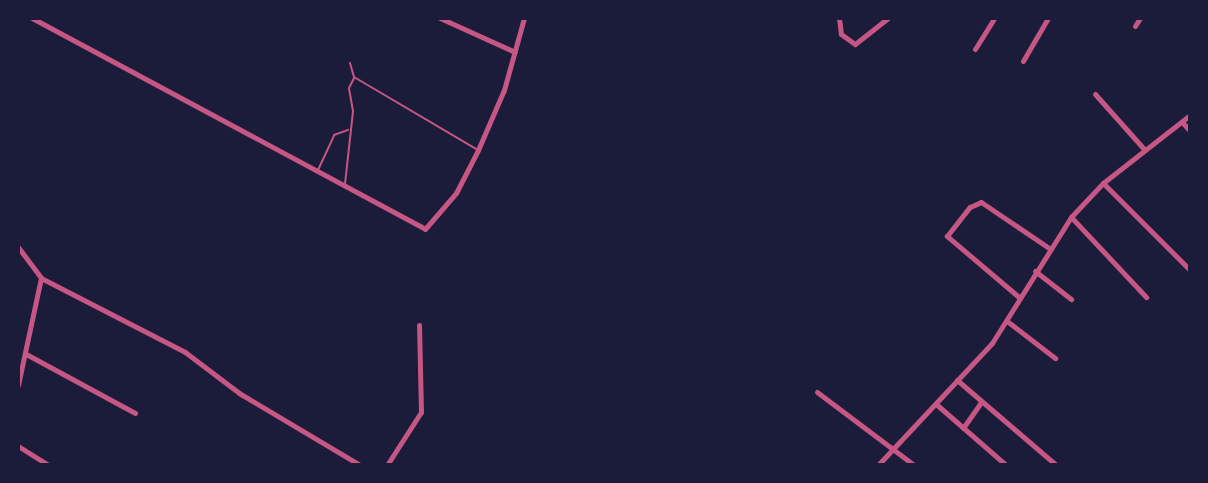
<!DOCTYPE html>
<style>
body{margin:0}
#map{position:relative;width:1208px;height:483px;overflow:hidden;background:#1b1b3a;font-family:"Alegreya Sans",sans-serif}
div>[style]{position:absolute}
.service>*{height:2px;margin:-1px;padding:0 1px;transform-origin:1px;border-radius:1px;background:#c65784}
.minor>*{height:5px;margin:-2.5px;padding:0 2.5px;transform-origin:2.5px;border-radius:2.5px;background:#c65784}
span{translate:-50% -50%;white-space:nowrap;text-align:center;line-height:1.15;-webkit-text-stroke:4.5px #1b1b3a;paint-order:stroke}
.frame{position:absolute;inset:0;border:20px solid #1b1b3a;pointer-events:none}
</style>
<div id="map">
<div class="service">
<i style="left:350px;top:63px;width:15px;rotate:74deg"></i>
<i style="left:354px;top:77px;width:144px;rotate:30.5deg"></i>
<i style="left:318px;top:170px;width:38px;rotate:-65deg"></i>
<i style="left:334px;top:135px;width:15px;rotate:-20deg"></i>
<i style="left:345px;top:184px;width:73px;rotate:-83.7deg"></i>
<i style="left:353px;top:111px;width:23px;rotate:-100deg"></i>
<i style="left:349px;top:88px;width:11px;rotate:-63deg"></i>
</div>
<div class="minor">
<i style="left:32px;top:18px;width:446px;rotate:28.2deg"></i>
<i style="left:425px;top:229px;width:48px;rotate:-49.3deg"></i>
<i style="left:456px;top:193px;width:48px;rotate:-62.9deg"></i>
<i style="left:478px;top:150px;width:65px;rotate:-66.6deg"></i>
<i style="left:504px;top:90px;width:75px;rotate:-74.5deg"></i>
<i style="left:440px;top:18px;width:82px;rotate:24.4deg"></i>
<i style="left:839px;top:18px;width:16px;rotate:83deg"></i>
<i style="left:841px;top:34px;width:17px;rotate:36deg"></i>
<i style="left:855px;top:44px;width:42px;rotate:-38.2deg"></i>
<i style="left:1135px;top:26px;width:9px;rotate:-58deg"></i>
<i style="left:975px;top:49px;width:36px;rotate:-58deg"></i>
<i style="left:1023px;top:61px;width:50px;rotate:-59.8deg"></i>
<i style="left:1095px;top:94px;width:74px;rotate:48.3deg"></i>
<i style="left:1182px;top:122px;width:12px;rotate:48deg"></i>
<i style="left:1103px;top:183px;width:123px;rotate:45deg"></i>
<i style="left:1071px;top:217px;width:110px;rotate:46.8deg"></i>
<i style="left:18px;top:247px;width:39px;rotate:53deg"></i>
<i style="left:41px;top:278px;width:162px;rotate:27.2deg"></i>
<i style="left:185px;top:352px;width:68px;rotate:37.2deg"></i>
<i style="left:239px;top:393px;width:141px;rotate:30.8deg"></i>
<i style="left:1035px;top:271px;width:46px;rotate:37.9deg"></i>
<i style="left:1020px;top:298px;width:96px;rotate:-139.7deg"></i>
<i style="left:947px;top:236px;width:37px;rotate:-52deg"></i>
<i style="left:970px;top:207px;width:12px;rotate:-24deg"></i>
<i style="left:981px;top:202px;width:82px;rotate:34.1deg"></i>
<i style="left:1007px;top:321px;width:61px;rotate:37.6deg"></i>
<i style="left:26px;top:354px;width:124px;rotate:28.4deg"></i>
<i style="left:957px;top:380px;width:130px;rotate:40.6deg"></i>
<i style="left:18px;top:385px;width:109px;rotate:-77.9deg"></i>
<i style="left:817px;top:392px;width:121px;rotate:37deg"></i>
<i style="left:936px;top:404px;width:93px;rotate:41.1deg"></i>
<i style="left:963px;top:428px;width:32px;rotate:-55deg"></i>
<i style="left:18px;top:446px;width:36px;rotate:32deg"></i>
<i style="left:387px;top:465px;width:63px;rotate:-57.3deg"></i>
<i style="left:421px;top:412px;width:87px;rotate:-91.3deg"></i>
<i style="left:878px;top:465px;width:167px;rotate:-46.9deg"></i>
<i style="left:992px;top:343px;width:149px;rotate:-57.9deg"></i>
<i style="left:1071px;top:217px;width:47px;rotate:-46.7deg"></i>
<i style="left:1103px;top:183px;width:110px;rotate:-38deg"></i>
</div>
<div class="frame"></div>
</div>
